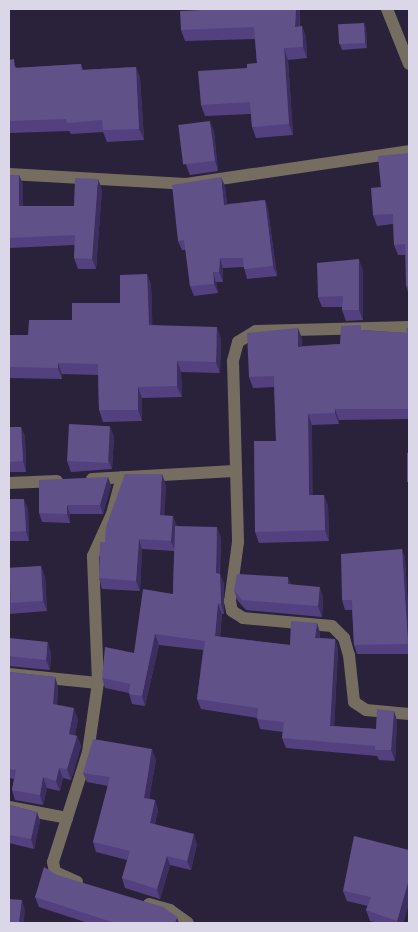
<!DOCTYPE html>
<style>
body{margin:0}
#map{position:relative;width:418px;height:932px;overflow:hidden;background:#2a213b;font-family:"Alegreya Sans",sans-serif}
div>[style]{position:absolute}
.minor>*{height:12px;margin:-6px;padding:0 6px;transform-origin:6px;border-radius:6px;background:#746d60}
.wall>*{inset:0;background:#52417e}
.shaded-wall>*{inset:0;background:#3c2e5e}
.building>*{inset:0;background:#615189;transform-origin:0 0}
span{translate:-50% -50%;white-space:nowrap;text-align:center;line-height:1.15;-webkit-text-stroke:4px #2a213b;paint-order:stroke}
.frame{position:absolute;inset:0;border:10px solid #dcd7e8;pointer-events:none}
</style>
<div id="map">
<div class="minor">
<i style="left:387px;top:9px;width:59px;rotate:68.2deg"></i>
<i style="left:9px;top:174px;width:177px;rotate:3.2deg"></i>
<i style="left:186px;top:184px;width:225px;rotate:-8.4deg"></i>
<i style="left:409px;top:327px;width:153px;rotate:178.5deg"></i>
<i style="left:256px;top:331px;width:21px;rotate:149deg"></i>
<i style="left:238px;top:342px;width:20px;rotate:105deg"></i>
<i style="left:233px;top:361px;width:181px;rotate:88.4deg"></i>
<i style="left:238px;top:542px;width:60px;rotate:97.7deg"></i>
<i style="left:230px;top:601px;width:10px;rotate:79deg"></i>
<i style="left:232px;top:611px;width:13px;rotate:32deg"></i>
<i style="left:243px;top:618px;width:89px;rotate:5.1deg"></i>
<i style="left:332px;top:626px;width:17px;rotate:45deg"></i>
<i style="left:344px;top:638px;width:18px;rotate:74deg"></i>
<i style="left:349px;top:655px;width:47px;rotate:83.9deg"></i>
<i style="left:354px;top:702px;width:14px;rotate:34deg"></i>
<i style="left:366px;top:710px;width:43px;rotate:5.3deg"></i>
<i style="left:92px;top:479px;width:142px;rotate:-3.2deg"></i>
<i style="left:9px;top:483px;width:48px;rotate:-2.4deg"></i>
<i style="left:9px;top:674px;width:89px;rotate:5.8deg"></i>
<i style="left:9px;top:807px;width:59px;rotate:10.7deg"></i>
<i style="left:67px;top:818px;width:46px;rotate:107.7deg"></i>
<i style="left:53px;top:862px;width:10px;rotate:79deg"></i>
<i style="left:55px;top:872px;width:24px;rotate:24deg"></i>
<i style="left:67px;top:818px;width:69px;rotate:-72.3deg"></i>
<i style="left:88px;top:752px;width:70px;rotate:-81.8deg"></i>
<i style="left:98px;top:683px;width:127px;rotate:-92.3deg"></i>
<i style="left:93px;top:556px;width:46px;rotate:-65.7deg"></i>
<i style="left:112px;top:514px;width:38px;rotate:-75deg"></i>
<i style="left:149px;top:904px;width:22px;rotate:16deg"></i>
<i style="left:170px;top:910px;width:22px;rotate:36deg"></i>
</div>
<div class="wall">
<i style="clip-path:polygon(201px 9px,300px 9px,300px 27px,302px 26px,306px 37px,307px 58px,288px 60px,293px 135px,256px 138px,252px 127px,251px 114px,205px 116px,201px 105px,247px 68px,257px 63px,255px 39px,185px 41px,181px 30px,201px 10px)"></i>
<i style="clip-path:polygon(364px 23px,366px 29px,367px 48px,342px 50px,340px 45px)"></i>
<i style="clip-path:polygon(9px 60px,17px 68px,81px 64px,83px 70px,136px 67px,140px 78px,144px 140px,107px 142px,103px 132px,71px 134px,69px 131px,9px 133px)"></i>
<i style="clip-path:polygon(214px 131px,218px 171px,190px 175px,186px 165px)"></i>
<i style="clip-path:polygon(409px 153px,405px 255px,398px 255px,394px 245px,393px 224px,377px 226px,373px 215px,381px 187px)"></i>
<i style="clip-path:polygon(9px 175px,19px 175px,23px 185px,23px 206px,74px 206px,102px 189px,96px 269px,78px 269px,74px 258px,75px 245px,9px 248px)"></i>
<i style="clip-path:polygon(225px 186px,227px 204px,265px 200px,268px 210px,277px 276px,247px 279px,244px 267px,223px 268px,223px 282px,216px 282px,218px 293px,194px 296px,190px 286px,186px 250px,182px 250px,178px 241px)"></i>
<i style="clip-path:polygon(363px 270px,363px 320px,346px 321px,342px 310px,342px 307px,322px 307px,318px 297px)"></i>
<i style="clip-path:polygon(147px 274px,151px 285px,152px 325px,221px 338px,220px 373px,181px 372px,182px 397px,142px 398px,142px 421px,103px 422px,99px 410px,98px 375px,62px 374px,62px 379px,9px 378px,9px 335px,28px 335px,120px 303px)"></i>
<i style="clip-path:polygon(406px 286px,409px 286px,409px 295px)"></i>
<i style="clip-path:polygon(409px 328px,409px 419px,339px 420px,339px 424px,312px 425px,312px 495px,324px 495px,328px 506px,329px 541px,259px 543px,255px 532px,276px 441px,274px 387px,253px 388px,249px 377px,302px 338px,302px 346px,340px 344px,363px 330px,407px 333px)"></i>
<i style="clip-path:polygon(9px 427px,21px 427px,25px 437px,26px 472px,9px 472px)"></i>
<i style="clip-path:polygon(114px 436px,112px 469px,71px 472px,67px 461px)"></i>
<i style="clip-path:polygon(108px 477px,111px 486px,103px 514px,70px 514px,70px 523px,42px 522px,39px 513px)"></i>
<i style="clip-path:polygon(166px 485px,164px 515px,177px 526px,221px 537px,220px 574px,224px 584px,224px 614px,222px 614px,220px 637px,290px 645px,317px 623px,320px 633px,320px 638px,335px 639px,338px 649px,334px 726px,376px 729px,394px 711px,397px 721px,395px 761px,379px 760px,377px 756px,286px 748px,282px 738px,283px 732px,260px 729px,257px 718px,201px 709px,197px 699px,203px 650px,159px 645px,145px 706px,132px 704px,129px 693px,105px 688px,102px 678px,134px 653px,173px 594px,174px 551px,142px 549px,140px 591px,102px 589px,99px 578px,105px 542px)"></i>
<i style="clip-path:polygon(9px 499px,28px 508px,29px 541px,9px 541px)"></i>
<i style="clip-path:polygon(402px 549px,405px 559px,409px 624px,409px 654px,357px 654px,354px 645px,352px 610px,345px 610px,342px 600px)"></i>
<i style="clip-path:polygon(41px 566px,45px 577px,47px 611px,9px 614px,9px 569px)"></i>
<i style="clip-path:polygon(291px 585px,323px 597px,322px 617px,246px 610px,238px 601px,234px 590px)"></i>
<i style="clip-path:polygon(9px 638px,51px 652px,50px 670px,9px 666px)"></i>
<i style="clip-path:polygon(9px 672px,55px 677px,58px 687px,57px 705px,78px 719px,75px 735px,77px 736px,81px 746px,71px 780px,63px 778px,60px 791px,47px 788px,43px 805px,15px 800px,12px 790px,14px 779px,9px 778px)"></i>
<i style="clip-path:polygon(156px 759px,149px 799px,155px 800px,158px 810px,155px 824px,197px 844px,191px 870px,170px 865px,160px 899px,125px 888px,122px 878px,127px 860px,96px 852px,93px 842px,108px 786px,87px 782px,83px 773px)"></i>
<i style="clip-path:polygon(9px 805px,37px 812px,40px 821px,34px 849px,9px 843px)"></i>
<i style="clip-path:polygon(57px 875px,179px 923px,88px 923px,39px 907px,35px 897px)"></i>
<i style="clip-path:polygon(343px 891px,409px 903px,403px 923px,378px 923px,370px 921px,366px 910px,368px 906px,347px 901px)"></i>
</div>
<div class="shaded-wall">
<i style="clip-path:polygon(296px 9px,300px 9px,299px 38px,295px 27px)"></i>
<i style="clip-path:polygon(364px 23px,366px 29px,367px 48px,365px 43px)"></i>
<i style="clip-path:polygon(302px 26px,306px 37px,307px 58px,303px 47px)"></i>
<i style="clip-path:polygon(284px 48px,288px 60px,293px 135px,289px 124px)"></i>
<i style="clip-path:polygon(136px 67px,140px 78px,144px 140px,139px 129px)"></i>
<i style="clip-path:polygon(210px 121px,214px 131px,218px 171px,215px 161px)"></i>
<i style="clip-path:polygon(19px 175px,23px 185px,23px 216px,19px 206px)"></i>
<i style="clip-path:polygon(221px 177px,225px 186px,228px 214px,224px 205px)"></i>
<i style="clip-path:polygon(98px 179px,102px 189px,96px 269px,92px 259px)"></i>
<i style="clip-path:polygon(265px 200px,268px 210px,277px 276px,273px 266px)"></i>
<i style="clip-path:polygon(220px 258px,223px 268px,223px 282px,219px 272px)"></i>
<i style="clip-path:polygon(359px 259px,363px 270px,363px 320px,359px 310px)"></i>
<i style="clip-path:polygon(213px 272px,216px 282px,218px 293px,214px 284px)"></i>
<i style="clip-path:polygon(147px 274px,151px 285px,153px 336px,149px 325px)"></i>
<i style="clip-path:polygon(217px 327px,221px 338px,220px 373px,216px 362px)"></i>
<i style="clip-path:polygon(298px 328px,302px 338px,302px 358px,298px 347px)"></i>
<i style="clip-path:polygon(177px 361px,181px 372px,182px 397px,177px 386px)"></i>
<i style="clip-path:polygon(58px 363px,62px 374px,62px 379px,58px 368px)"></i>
<i style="clip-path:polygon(138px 387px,142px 398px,142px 421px,138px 410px)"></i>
<i style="clip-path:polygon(335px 409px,339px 420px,339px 424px,335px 413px)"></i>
<i style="clip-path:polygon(308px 414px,312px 425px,313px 506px,309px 495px)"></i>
<i style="clip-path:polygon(110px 426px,114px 436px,112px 469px,108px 459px)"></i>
<i style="clip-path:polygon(21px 427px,25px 437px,26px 472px,23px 461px)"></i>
<i style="clip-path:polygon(162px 474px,166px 485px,164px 525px,160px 515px)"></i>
<i style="clip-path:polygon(108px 477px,111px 486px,103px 514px,100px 505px)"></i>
<i style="clip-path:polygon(324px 495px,328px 506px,329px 541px,325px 530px)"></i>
<i style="clip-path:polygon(24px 499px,28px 508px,29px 541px,26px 531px)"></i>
<i style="clip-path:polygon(67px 505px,70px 514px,70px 523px,67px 514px)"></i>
<i style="clip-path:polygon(173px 516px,177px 526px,175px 551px,171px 541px)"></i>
<i style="clip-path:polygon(217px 527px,221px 537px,219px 584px,216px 573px)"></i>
<i style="clip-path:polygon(139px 539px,142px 549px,140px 591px,136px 581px)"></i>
<i style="clip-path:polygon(402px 549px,405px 559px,409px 624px,409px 649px,408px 644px)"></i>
<i style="clip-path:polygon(41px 566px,45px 577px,47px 611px,43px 601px)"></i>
<i style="clip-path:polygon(220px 574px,224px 584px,224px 614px,221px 604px)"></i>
<i style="clip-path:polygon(288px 577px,292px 587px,288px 584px)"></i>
<i style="clip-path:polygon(320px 587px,323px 597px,322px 617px,318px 606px)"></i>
<i style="clip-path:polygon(218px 603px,222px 614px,219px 647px,215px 636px)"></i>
<i style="clip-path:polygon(317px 623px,320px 633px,319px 648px,315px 638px)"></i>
<i style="clip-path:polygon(155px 634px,159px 645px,145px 706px,142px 696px)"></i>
<i style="clip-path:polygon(335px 639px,338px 649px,334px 736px,330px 726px)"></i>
<i style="clip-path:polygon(48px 642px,51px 652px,50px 670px,46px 660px)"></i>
<i style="clip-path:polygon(55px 677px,58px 687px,57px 715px,53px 704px)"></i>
<i style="clip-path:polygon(74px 708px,78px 719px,73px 745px,69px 734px)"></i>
<i style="clip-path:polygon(394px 711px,397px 721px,395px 761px,391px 750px)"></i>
<i style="clip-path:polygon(77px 736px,81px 746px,71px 780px,67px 769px)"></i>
<i style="clip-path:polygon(152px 749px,156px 759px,148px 807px,144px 798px)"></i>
<i style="clip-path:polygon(59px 768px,63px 778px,60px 791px,56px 781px)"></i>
<i style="clip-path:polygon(43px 777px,47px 788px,43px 805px,40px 795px)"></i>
<i style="clip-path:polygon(155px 800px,158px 810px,153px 832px,150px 823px)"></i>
<i style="clip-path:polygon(37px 812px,40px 821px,34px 849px,31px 839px)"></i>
<i style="clip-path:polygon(194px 834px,197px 844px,191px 870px,187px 861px)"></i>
<i style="clip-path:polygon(167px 856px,170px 865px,160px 899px,157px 889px)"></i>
<i style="clip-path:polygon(409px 880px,409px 903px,403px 923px,398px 923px,397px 921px)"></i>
<i style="clip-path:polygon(22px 900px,25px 910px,24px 923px,19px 923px)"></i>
<i style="clip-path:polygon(177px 917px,179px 923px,175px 923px)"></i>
</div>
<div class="building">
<i style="clip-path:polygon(201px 9px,296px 9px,295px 27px,302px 26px,303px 47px,284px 48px,289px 124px,252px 127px,250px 102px,201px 105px,198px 71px,247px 68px,247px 64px,257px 63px,254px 27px,181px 30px,180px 11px,201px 10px)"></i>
<i style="left:364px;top:23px;width:20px;height:26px;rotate:87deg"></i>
<i style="clip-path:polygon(14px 59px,15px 68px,81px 64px,81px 70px,136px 67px,139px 129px,103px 130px,102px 120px,67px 123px,66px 119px,9px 121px,9px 60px)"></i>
<i style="left:210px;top:121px;width:40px;height:32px;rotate:83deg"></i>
<i style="clip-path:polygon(409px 153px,409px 286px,406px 286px,405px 244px,394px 245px,393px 214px,373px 215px,371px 188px,381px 187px,378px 156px)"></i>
<i style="clip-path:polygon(9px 175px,19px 175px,19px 206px,74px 206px,75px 178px,98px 179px,92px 259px,74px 258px,75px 235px,9px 238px)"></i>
<i style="clip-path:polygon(221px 177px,224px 205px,265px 200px,273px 266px,244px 269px,243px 258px,220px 258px,219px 272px,213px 272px,214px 284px,190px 286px,184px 240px,178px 241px,172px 185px)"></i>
<i style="clip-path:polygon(359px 259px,359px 310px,342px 310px,343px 296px,318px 297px,317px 263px)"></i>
<i style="clip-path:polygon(147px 274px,149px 325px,217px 327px,216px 362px,177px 361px,177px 386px,138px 387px,138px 410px,99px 410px,98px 364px,58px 363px,58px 368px,9px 367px,9px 335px,28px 335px,29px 320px,72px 320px,72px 303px,120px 303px,120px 275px)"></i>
<i style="clip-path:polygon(361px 325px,361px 330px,407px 333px,406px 328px,409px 328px,409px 409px,335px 409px,335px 413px,308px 414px,309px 495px,324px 495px,325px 530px,255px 532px,254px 441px,276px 441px,274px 376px,249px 377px,247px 333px,298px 328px,298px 347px,340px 344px,341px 326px)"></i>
<i style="left:69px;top:424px;width:41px;height:37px;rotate:3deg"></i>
<i style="clip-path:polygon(9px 427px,21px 427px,23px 461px,9px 462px)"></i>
<i style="left:407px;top:453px;width:2px;height:29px"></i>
<i style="clip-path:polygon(125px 474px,162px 474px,160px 515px,173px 516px,171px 541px,139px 539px,136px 581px,99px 578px,100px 542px,105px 542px,106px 527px)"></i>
<i style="clip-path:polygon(108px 477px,100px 505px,67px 505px,67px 514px,39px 513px,39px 480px)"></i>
<i style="clip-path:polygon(9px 499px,24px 499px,26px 531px,9px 532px)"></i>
<i style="clip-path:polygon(175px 526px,217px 527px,216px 573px,220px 574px,221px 604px,218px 603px,215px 636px,290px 645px,291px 621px,317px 623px,315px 638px,335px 639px,330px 726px,376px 729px,377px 709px,394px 711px,391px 750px,375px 750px,375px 746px,282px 738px,284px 722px,257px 719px,258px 708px,197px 699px,205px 641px,155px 634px,142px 696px,129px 694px,130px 684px,102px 678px,105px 647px,134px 653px,143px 589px,173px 594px)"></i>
<i style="clip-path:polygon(402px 549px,408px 644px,354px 645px,352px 600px,342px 600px,341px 554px)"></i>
<i style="left:41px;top:566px;width:35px;height:32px;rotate:87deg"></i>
<i style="clip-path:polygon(237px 574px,288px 577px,288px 584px,320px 587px,318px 606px,242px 600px,234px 590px)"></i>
<i style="left:9px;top:638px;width:39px;height:18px;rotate:6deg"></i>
<i style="clip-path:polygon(9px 672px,55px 677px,53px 704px,74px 708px,69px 734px,77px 736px,67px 769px,59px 768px,56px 781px,43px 777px,40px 795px,12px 790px,16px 770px,9px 769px)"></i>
<i style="clip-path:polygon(93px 739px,152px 749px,144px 798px,155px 800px,150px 823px,194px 834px,187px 861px,167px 856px,157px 889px,122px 878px,130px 851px,93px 842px,110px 777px,83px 773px)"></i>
<i style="clip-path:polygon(9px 805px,37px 812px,31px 839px,9px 835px)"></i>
<i style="clip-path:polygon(354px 836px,409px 850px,409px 880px,397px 921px,366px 910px,371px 897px,343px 891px)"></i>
<i style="clip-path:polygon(44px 867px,57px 875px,163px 907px,177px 917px,175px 923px,115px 923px,35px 897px)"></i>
<i style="clip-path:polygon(9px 899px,22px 900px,19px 923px,9px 923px)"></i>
</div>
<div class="frame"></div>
</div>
